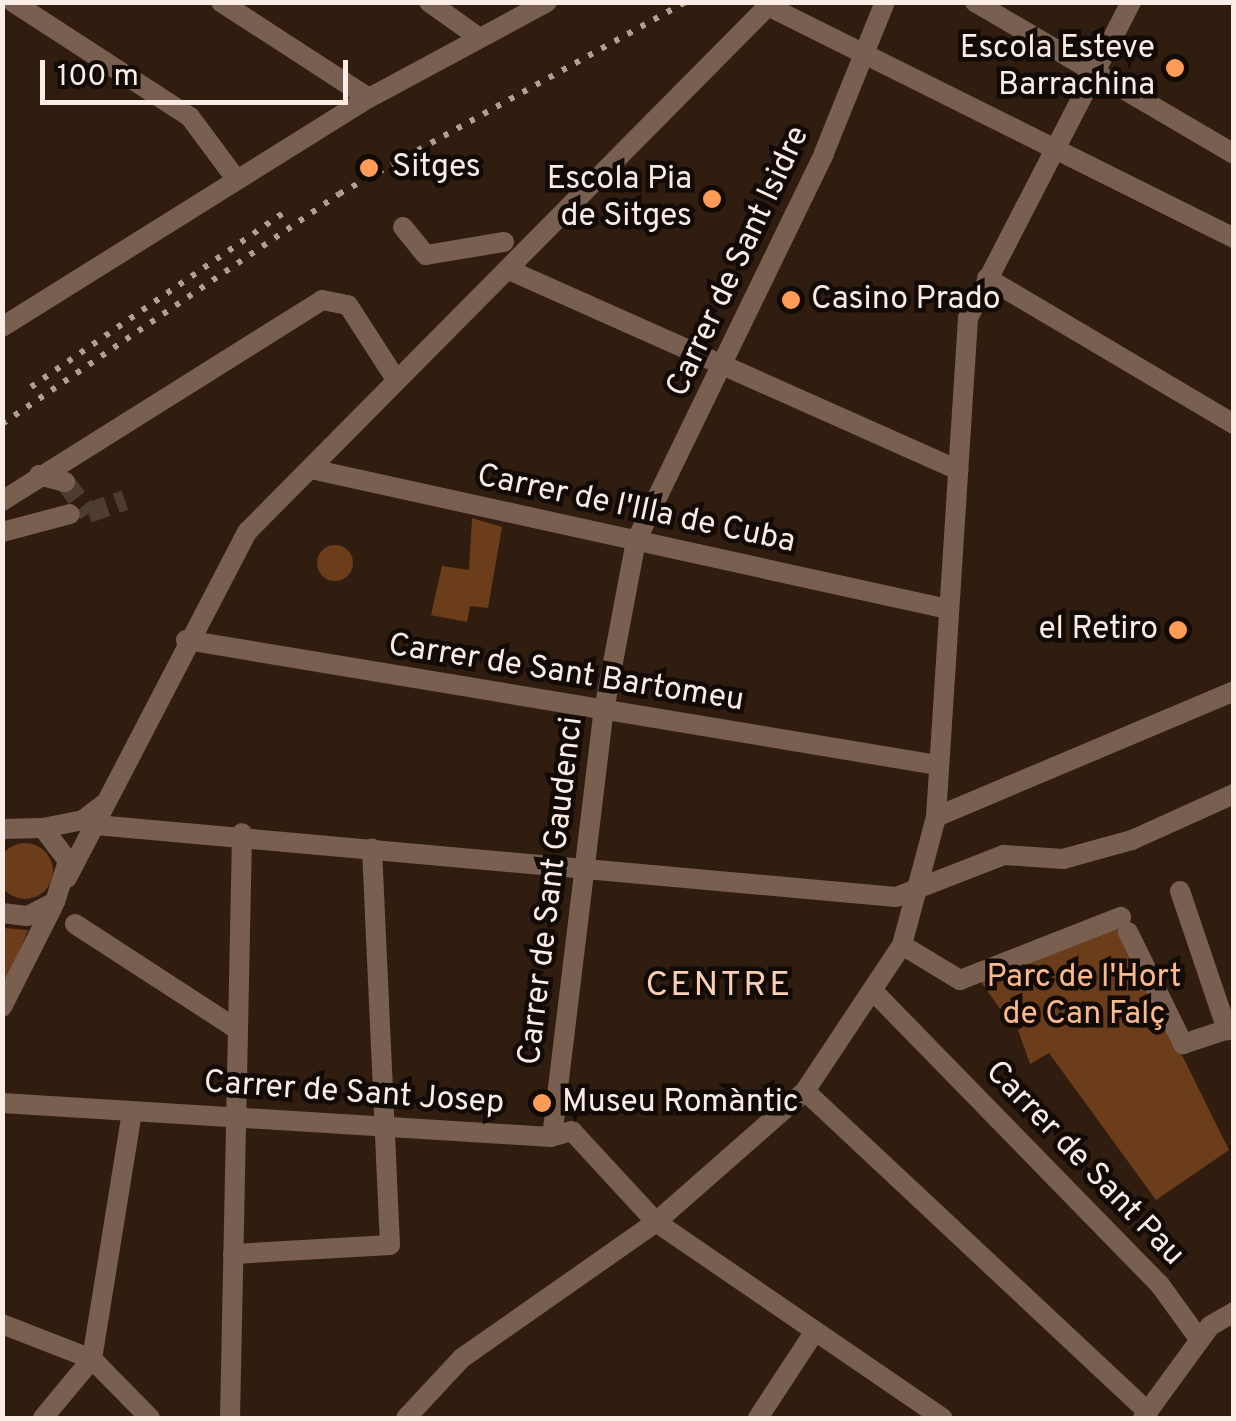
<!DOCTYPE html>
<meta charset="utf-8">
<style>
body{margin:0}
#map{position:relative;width:1236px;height:1421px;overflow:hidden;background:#311d10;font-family:Overpass,sans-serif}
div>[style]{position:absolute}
.green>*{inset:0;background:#6b3d1b}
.round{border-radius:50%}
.minor-tunnel>*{height:20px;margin-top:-10px;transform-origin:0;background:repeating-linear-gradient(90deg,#4f3c30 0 20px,transparent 0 30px)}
.minor>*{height:20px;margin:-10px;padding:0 10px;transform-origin:10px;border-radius:10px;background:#785f50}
.rail>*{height:6px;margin-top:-3px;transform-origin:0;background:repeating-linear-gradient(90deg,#af9f95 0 5px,transparent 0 15px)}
.dots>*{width:28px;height:28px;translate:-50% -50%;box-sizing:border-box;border:5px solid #120a05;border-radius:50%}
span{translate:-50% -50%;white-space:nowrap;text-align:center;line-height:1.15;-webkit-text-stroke:9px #120a05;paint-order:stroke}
.poi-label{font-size:32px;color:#fbede5}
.right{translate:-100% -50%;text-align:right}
.left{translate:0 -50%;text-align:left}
.street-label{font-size:32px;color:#fbede5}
.park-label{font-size:32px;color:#fbb98d}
.neighbourhood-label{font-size:35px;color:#fad0b5;letter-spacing:2.5px}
.frame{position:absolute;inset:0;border:5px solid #fbede5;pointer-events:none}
.scale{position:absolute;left:40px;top:60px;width:308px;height:45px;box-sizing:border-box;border:5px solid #fbede5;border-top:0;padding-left:12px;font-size:30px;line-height:35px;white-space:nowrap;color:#fbede5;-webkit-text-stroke:8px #120a05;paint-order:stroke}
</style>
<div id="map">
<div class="green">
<i style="clip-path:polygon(472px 518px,502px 527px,488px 608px,470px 606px,467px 622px,431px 615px,442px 566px,469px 570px)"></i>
<i class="round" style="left:317px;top:545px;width:36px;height:36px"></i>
<i class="round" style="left:-3px;top:843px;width:56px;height:56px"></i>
<i style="clip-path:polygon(1113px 916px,1229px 1150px,1156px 1200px,1049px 1053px,1030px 1064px,1018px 1030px,1029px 1022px,1012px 1002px,1001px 1010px,979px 979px)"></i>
<i style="clip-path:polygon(3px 928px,28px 930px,3px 992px)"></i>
</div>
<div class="minor-tunnel">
<i style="left:65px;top:482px;width:39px;rotate:53deg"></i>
<i style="left:88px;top:513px;width:39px;rotate:-19deg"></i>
</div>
<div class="minor">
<i style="left:13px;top:2px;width:211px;rotate:33deg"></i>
<i style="left:190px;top:117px;width:77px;rotate:53.4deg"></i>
<i style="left:221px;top:2px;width:176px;rotate:33deg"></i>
<i style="left:429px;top:2px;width:60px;rotate:35.5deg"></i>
<i style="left:975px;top:2px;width:300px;rotate:30.4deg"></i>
<i style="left:768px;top:6px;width:521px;rotate:26.47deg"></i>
<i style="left:403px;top:227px;width:36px;rotate:51deg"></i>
<i style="left:426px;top:255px;width:79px;rotate:-9.5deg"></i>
<i style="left:509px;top:270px;width:492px;rotate:24deg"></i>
<i style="left:987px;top:278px;width:287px;rotate:30.6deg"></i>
<i style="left:2px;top:327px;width:433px;rotate:-32deg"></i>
<i style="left:369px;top:98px;width:202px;rotate:-28.3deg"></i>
<i style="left:311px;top:469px;width:652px;rotate:12.4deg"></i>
<i style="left:39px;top:475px;width:27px;rotate:15deg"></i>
<i style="left:2px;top:501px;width:378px;rotate:-32.1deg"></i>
<i style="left:322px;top:300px;width:26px;rotate:11deg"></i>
<i style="left:348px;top:305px;width:90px;rotate:57.2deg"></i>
<i style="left:2px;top:532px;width:70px;rotate:-14.8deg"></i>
<i style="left:186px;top:640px;width:761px;rotate:9.45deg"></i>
<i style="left:936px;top:817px;width:324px;rotate:-22.9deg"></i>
<i style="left:96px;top:825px;width:803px;rotate:5.14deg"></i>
<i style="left:896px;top:897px;width:116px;rotate:-21.3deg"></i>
<i style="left:1004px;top:855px;width:59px;rotate:3.9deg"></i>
<i style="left:1063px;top:859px;width:72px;rotate:-15.4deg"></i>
<i style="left:1132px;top:840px;width:112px;rotate:-24.3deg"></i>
<i style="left:43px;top:828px;width:41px;rotate:-11.3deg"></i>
<i style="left:83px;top:820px;width:26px;rotate:-37deg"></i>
<i style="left:2px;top:829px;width:41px;rotate:-1.4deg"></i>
<i style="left:43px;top:828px;width:41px;rotate:52.9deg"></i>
<i style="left:68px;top:861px;width:43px;rotate:107.6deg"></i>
<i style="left:55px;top:902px;width:31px;rotate:153deg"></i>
<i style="left:27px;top:916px;width:25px;rotate:-173deg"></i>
<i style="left:67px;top:878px;width:391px;rotate:-62.5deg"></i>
<i style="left:248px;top:531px;width:745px;rotate:-45.27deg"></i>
<i style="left:1180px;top:891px;width:147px;rotate:71.3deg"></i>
<i style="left:75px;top:924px;width:194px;rotate:33deg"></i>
<i style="left:1128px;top:932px;width:125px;rotate:63.8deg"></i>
<i style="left:1183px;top:1044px;width:54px;rotate:-18.4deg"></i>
<i style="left:902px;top:945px;width:68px;rotate:31.1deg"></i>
<i style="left:960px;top:980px;width:173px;rotate:-21.4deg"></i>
<i style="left:875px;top:993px;width:408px;rotate:45.7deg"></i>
<i style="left:1160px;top:1285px;width:68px;rotate:54deg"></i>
<i style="left:2px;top:1007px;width:113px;rotate:-63.2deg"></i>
<i style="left:805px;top:1091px;width:470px;rotate:43.1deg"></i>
<i style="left:2px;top:1103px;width:550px;rotate:3.54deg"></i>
<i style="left:551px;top:1137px;width:22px;rotate:-16deg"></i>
<i style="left:572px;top:1131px;width:124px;rotate:47.3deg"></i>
<i style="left:656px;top:1222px;width:347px;rotate:34.4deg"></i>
<i style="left:553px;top:1129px;width:422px;rotate:-83.1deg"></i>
<i style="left:604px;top:710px;width:172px;rotate:-79.3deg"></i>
<i style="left:636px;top:541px;width:431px;rotate:-64.1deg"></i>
<i style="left:824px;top:153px;width:163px;rotate:-68deg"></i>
<i style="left:233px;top:1254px;width:157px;rotate:-3.3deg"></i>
<i style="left:390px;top:1245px;width:397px;rotate:-92.6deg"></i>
<i style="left:2px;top:1324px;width:97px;rotate:21.3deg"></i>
<i style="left:92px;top:1359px;width:83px;rotate:45.5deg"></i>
<i style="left:43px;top:1418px;width:77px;rotate:-50.3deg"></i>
<i style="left:92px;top:1359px;width:250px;rotate:-80.8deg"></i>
<i style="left:230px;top:1418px;width:585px;rotate:-88.82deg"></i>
<i style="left:406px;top:1418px;width:82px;rotate:-47deg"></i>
<i style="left:462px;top:1358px;width:237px;rotate:-35deg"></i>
<i style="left:656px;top:1222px;width:198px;rotate:-41.3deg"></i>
<i style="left:805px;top:1091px;width:175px;rotate:-56.4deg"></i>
<i style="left:902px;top:945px;width:132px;rotate:-75.1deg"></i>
<i style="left:936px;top:817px;width:500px;rotate:-86.33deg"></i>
<i style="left:968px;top:318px;width:356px;rotate:-62.7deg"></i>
<i style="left:758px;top:1418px;width:104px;rotate:-56.8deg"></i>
<i style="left:1143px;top:1418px;width:114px;rotate:-53.9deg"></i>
<i style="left:1210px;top:1326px;width:28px;rotate:-30deg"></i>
</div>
<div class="rail">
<i style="left:31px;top:387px;width:310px;rotate:-34.6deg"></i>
<i style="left:2px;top:424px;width:408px;rotate:-34.3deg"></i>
<i style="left:339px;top:194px;width:397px;rotate:-29deg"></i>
</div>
<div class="dots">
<i style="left:1175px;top:68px;background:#fd9c56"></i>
<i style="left:369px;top:168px;background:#fd9c56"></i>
<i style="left:712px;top:199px;background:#fd9c56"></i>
<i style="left:791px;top:300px;background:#fd9c56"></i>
<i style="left:1178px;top:630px;background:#fd9c56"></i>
<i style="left:542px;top:1103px;background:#fd9c56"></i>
</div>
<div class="poi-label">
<span class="right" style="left:1155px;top:68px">Escola Esteve<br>Barrachina</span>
<span class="left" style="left:392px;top:168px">Sitges</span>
<span class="right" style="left:692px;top:199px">Escola Pia<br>de Sitges</span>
<span class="left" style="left:811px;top:300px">Casino Prado</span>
<span class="right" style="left:1158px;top:630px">el Retiro</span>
<span class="left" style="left:562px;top:1103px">Museu Romàntic</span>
</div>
<div class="street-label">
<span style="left:739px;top:262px;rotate:-65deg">Carrer de Sant Isidre</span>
<span style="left:636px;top:510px;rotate:12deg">Carrer de l'Illa de Cuba</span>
<span style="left:566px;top:674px;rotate:9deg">Carrer de Sant Bartomeu</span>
<span style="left:552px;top:891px;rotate:-83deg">Carrer de Sant Gaudenci</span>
<span style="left:354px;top:1094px;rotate:4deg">Carrer de Sant Josep</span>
<span style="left:1084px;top:1164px;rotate:46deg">Carrer de Sant Pau</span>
</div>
<div class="park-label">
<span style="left:1084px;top:997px">Parc de l'Hort<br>de Can Falç</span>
</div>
<div class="neighbourhood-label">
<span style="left:719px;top:986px">CENTRE</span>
</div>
<div class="frame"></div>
<div class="scale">100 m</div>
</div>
